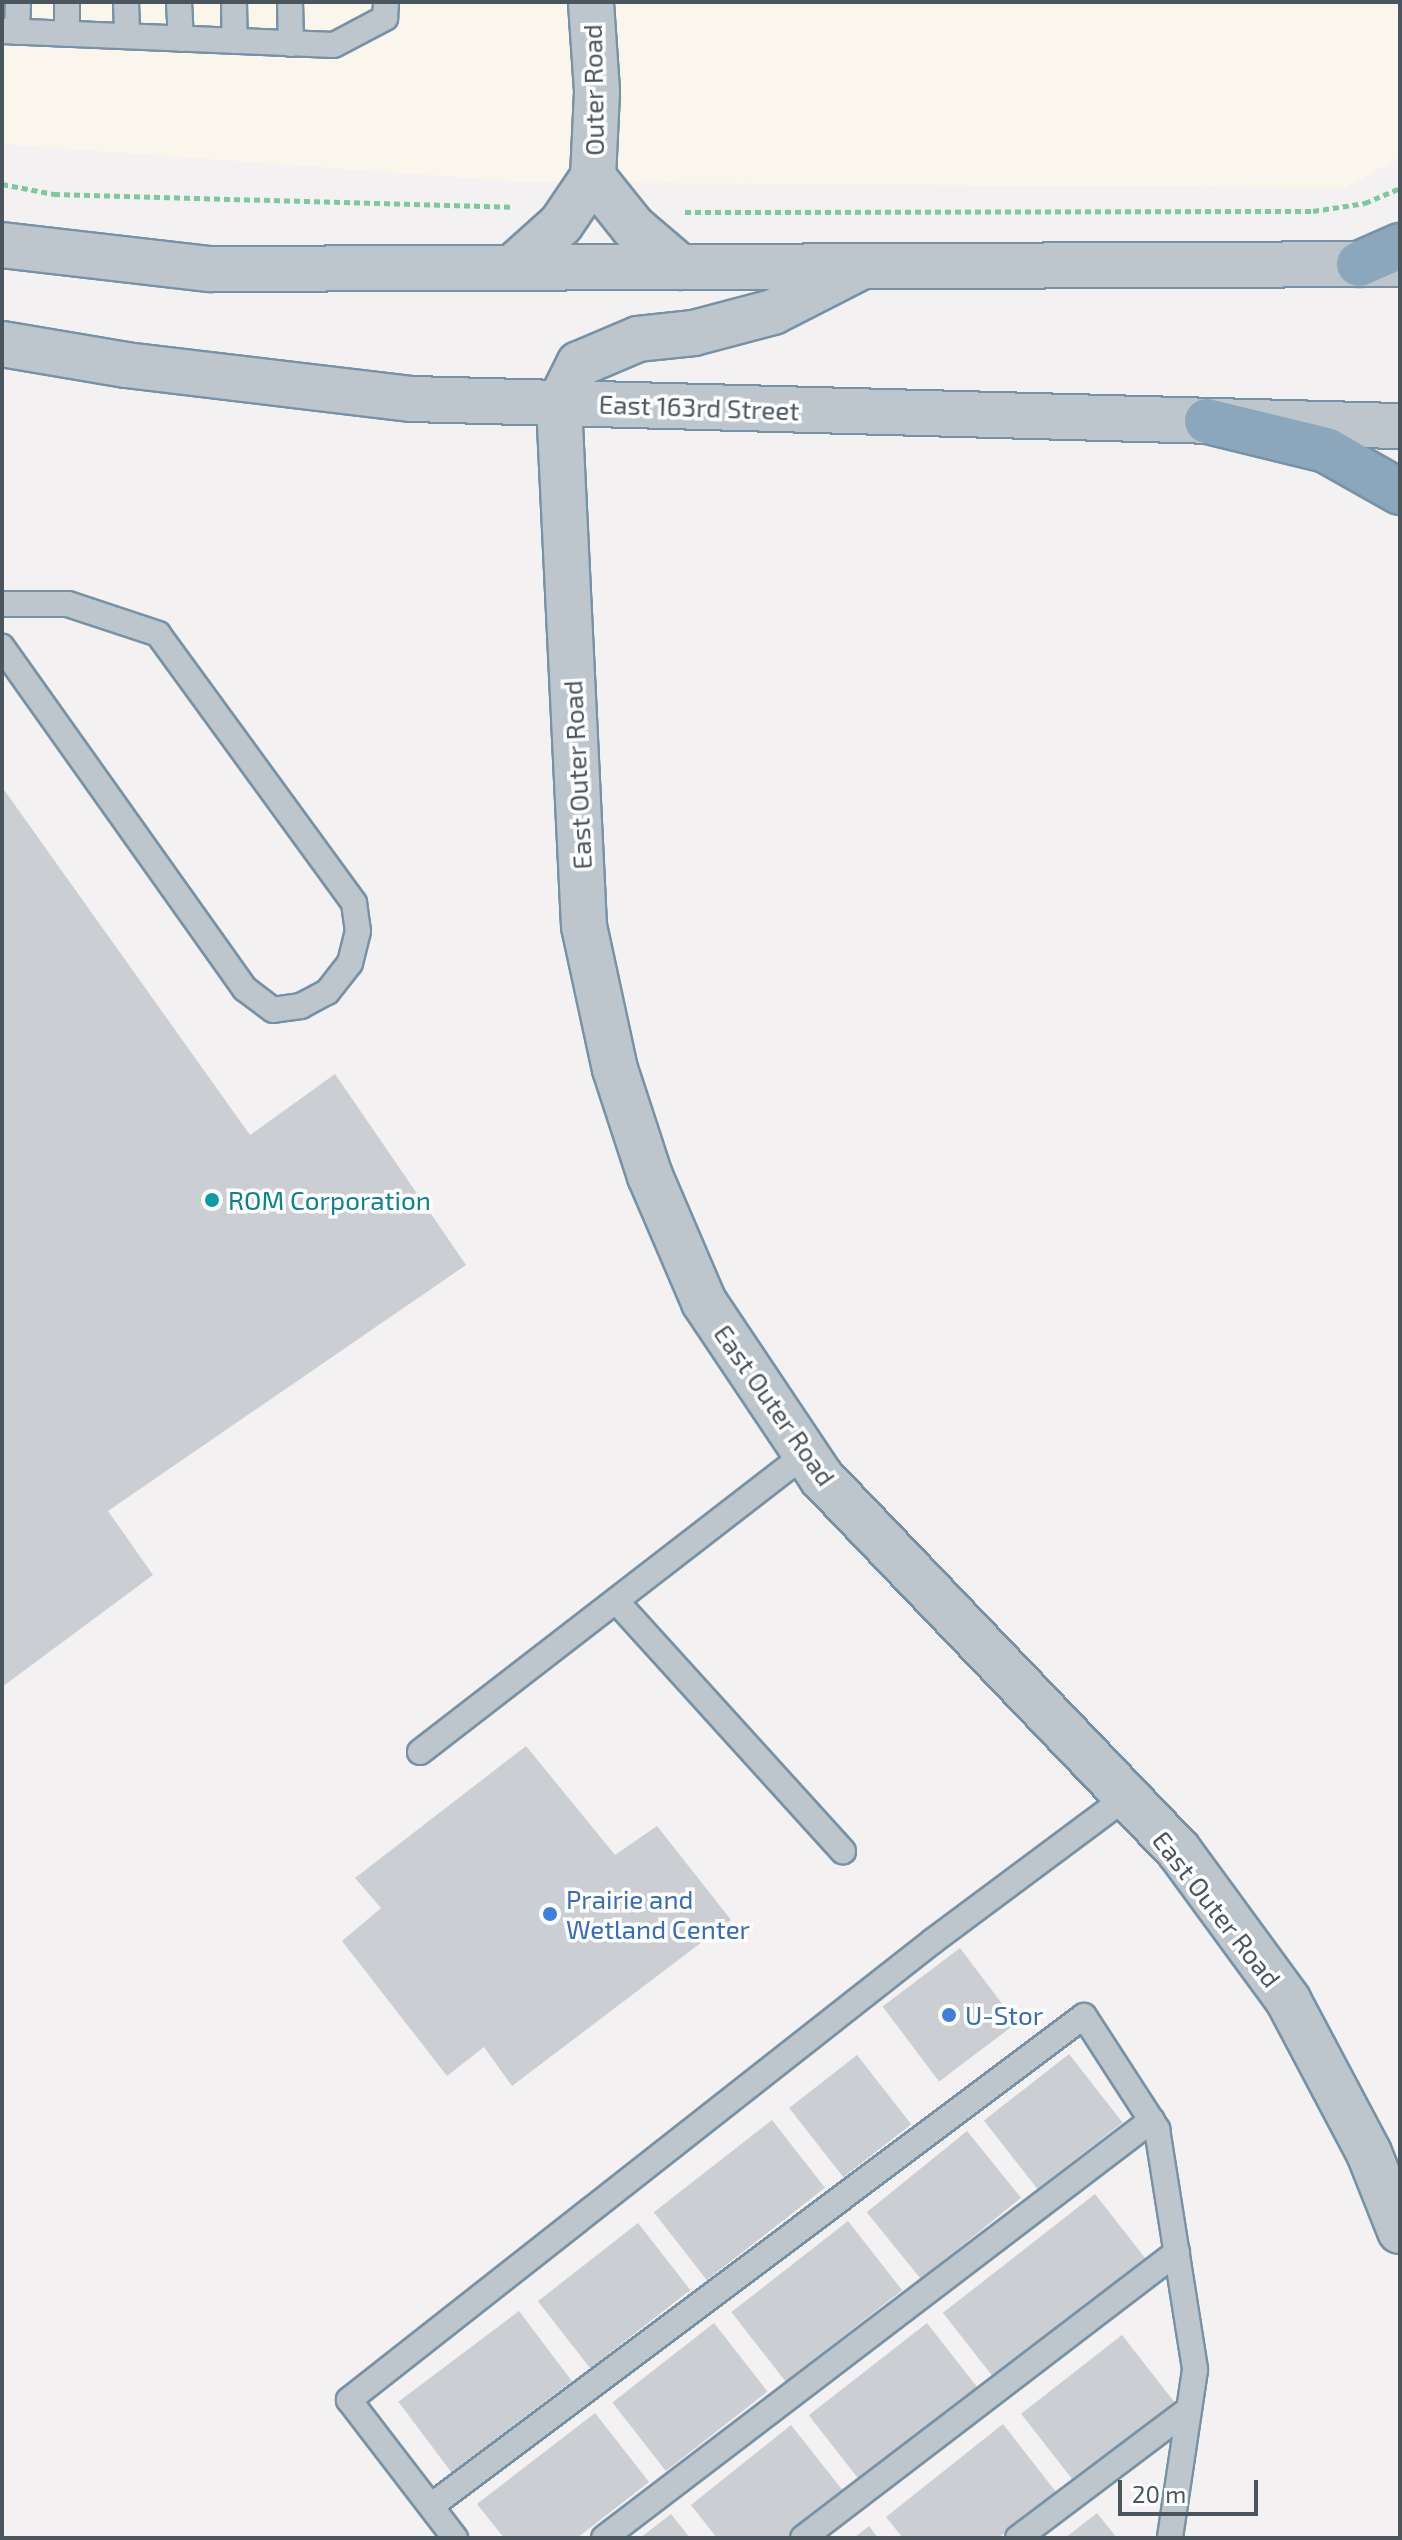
<!DOCTYPE html>
<style>
body{margin:0}
#map{position:relative;width:1402px;height:2540px;overflow:hidden;background:#f3f1f1;font-family:"Exo 2",sans-serif}
div>[style]{position:absolute}
.commercial>*{inset:0;background:#fbf6ec}
.building>*{inset:0;background:#cbced3;transform-origin:0 0}
.path>*{height:5px;margin-top:-2.5px;transform-origin:0;background:repeating-linear-gradient(90deg,#7dc99e 0 6px,transparent 0 10px)}
.roads{filter:drop-shadow(2px 0 #7792a7) drop-shadow(-2px 0 #7792a7) drop-shadow(0 2px #7792a7) drop-shadow(0 -2px #7792a7)}
.service>*{height:24px;margin:-12px;padding:0 12px;transform-origin:12px;border-radius:12px;background:#bdc6cc}
.minor>*{height:44px;margin:-22px;padding:0 22px;transform-origin:22px;border-radius:22px;background:#bdc6cc}
.tertiary>*{height:44px;margin:-22px;padding:0 22px;transform-origin:22px;border-radius:22px;background:#bdc6cc}
.motorway>*{height:44px;margin:-22px;padding:0 22px;transform-origin:22px;border-radius:22px;background:#8ca7bc}
.dots>*{width:22px;height:22px;translate:-50% -50%;box-sizing:border-box;border:4px solid #fff;border-radius:50%}
span{translate:-50% -50%;white-space:nowrap;text-align:center;line-height:1.15;-webkit-text-stroke:7px #fff;paint-order:stroke}
.street-label{font-size:26px;color:#4a555d}
.culture-label{font-size:26px;color:#0d838f}
.left{translate:0 -50%;text-align:left}
.shop-label{font-size:26px;color:#366cbe}
.frame{position:absolute;inset:0;border:4px solid #4a555d;pointer-events:none}
.scale{position:absolute;left:1118px;top:2480px;width:140px;height:36px;box-sizing:border-box;border:4px solid #4a555d;border-top:0;padding-left:10px;font-size:24px;line-height:28px;white-space:nowrap;color:#4a555d;-webkit-text-stroke:6px #fff;paint-order:stroke}
</style>
<div id="map">
<div class="commercial">
<i style="clip-path:polygon(2px 2px,1400px 2px,1400px 158px,1344px 188px,525px 182px,2px 144px)"></i>
</div>
<div class="building">
<i style="clip-path:polygon(2px 787px,250px 1135px,335px 1074px,466px 1265px,108px 1511px,153px 1575px,2px 1687px)"></i>
<i style="clip-path:polygon(526px 1746px,615px 1855px,657px 1826px,731px 1920px,512px 2086px,484px 2047px,447px 2076px,342px 1941px,381px 1908px,355px 1878px)"></i>
<i style="left:960px;top:1948px;width:94px;height:97px;rotate:53deg"></i>
<i style="left:1069px;top:2054px;width:87px;height:108px;rotate:52deg"></i>
<i style="left:857px;top:2055px;width:88px;height:86px;rotate:52deg"></i>
<i style="left:772px;top:2120px;width:86px;height:150px;rotate:52deg"></i>
<i style="left:967px;top:2131px;width:86px;height:129px;rotate:51deg"></i>
<i style="left:1095px;top:2194px;width:86px;height:193px;rotate:52deg"></i>
<i style="left:848px;top:2221px;width:88px;height:148px;rotate:52deg"></i>
<i style="left:638px;top:2223px;width:85px;height:127px;rotate:52deg"></i>
<i style="left:519px;top:2311px;width:88px;height:151px;rotate:53deg"></i>
<i style="left:714px;top:2323px;width:87px;height:129px;rotate:52deg"></i>
<i style="left:927px;top:2323px;width:85px;height:150px;rotate:52deg"></i>
<i style="left:1122px;top:2335px;width:85px;height:128px;rotate:52deg"></i>
<i style="clip-path:polygon(595px 2413px,649px 2482px,577px 2538px,504px 2538px,477px 2504px)"></i>
<i style="clip-path:polygon(1003px 2424px,1056px 2492px,998px 2538px,903px 2538px,886px 2517px)"></i>
<i style="clip-path:polygon(791px 2425px,844px 2492px,787px 2538px,717px 2538px,691px 2505px)"></i>
<i style="clip-path:polygon(1097px 2513px,1117px 2538px,1065px 2538px)"></i>
<i style="clip-path:polygon(671px 2514px,690px 2538px,640px 2538px)"></i>
<i style="clip-path:polygon(869px 2526px,878px 2538px,854px 2538px)"></i>
</div>
<div class="path">
<i style="left:2px;top:184px;width:53px;rotate:10.9deg"></i>
<i style="left:54px;top:194px;width:457px;rotate:1.6deg"></i>
<i style="left:685px;top:212px;width:628px;rotate:-0.09deg"></i>
<i style="left:1313px;top:211px;width:53px;rotate:-8.7deg"></i>
<i style="left:1365px;top:203px;width:38px;rotate:-23deg"></i>
</div>
<div class="roads">
<div class="service">
<i style="left:126px;top:2px;width:34px;rotate:88deg"></i>
<i style="left:179px;top:2px;width:37px;rotate:87deg"></i>
<i style="left:234px;top:2px;width:39px;rotate:89deg"></i>
<i style="left:290px;top:2px;width:42px;rotate:88.6deg"></i>
<i style="left:2px;top:31px;width:332px;rotate:2.4deg"></i>
<i style="left:334px;top:45px;width:58px;rotate:-27.9deg"></i>
<i style="left:385px;top:18px;width:16px;rotate:-86deg"></i>
<i style="left:17px;top:32px;width:30px;rotate:-88deg"></i>
<i style="left:67px;top:34px;width:32px;rotate:-90deg"></i>
<i style="left:2px;top:604px;width:66px"></i>
<i style="left:68px;top:604px;width:95px;rotate:18.4deg"></i>
<i style="left:158px;top:634px;width:333px;rotate:53.9deg"></i>
<i style="left:354px;top:903px;width:28px;rotate:82deg"></i>
<i style="left:358px;top:931px;width:33px;rotate:104deg"></i>
<i style="left:350px;top:963px;width:37px;rotate:128deg"></i>
<i style="left:327px;top:992px;width:30px;rotate:152deg"></i>
<i style="left:301px;top:1006px;width:28px;rotate:172deg"></i>
<i style="left:273px;top:1010px;width:35px;rotate:-143deg"></i>
<i style="left:245px;top:989px;width:420px;rotate:-125.4deg"></i>
<i style="left:616px;top:1601px;width:338px;rotate:47.8deg"></i>
<i style="left:420px;top:1752px;width:488px;rotate:-37.7deg"></i>
<i style="left:431px;top:2506px;width:816px;rotate:-36.88deg"></i>
<i style="left:1084px;top:2016px;width:135px;rotate:57.1deg"></i>
<i style="left:1157px;top:2129px;width:244px;rotate:81deg"></i>
<i style="left:1195px;top:2370px;width:170px;rotate:98.5deg"></i>
<i style="left:455px;top:2538px;width:174px;rotate:-127.5deg"></i>
<i style="left:349px;top:2400px;width:743px;rotate:-38.17deg"></i>
<i style="left:933px;top:1941px;width:241px;rotate:-36.7deg"></i>
<i style="left:604px;top:2538px;width:689px;rotate:-37.34deg"></i>
<i style="left:803px;top:2538px;width:471px;rotate:-37.4deg"></i>
<i style="left:1018px;top:2538px;width:214px;rotate:-37deg"></i>
</div>
<div class="minor">
<i style="left:593px;top:177px;width:64px;rotate:51.3deg"></i>
<i style="left:633px;top:227px;width:62px;rotate:40.4deg"></i>
<i style="left:513px;top:267px;width:64px;rotate:-41.9deg"></i>
<i style="left:561px;top:224px;width:57px;rotate:-55.8deg"></i>
<i style="left:593px;top:177px;width:86px;rotate:-87.3deg"></i>
<i style="left:597px;top:91px;width:89px;rotate:-93.9deg"></i>
</div>
<div class="tertiary">
<i style="left:2px;top:245px;width:209px;rotate:6.6deg"></i>
<i style="left:210px;top:269px;width:1188px;rotate:-0.24deg"></i>
<i style="left:863px;top:266px;width:101px;rotate:152.9deg"></i>
<i style="left:773px;top:312px;width:82px;rotate:165.1deg"></i>
<i style="left:694px;top:333px;width:56px;rotate:173.9deg"></i>
<i style="left:638px;top:339px;width:64px;rotate:157deg"></i>
<i style="left:579px;top:364px;width:45px;rotate:116.6deg"></i>
<i style="left:559px;top:404px;width:523px;rotate:87.26deg"></i>
<i style="left:584px;top:926px;width:146px;rotate:77.8deg"></i>
<i style="left:615px;top:1069px;width:113px;rotate:71.9deg"></i>
<i style="left:650px;top:1176px;width:137px;rotate:66.8deg"></i>
<i style="left:704px;top:1302px;width:211px;rotate:56.2deg"></i>
<i style="left:821px;top:1477px;width:518px;rotate:46.25deg"></i>
<i style="left:1179px;top:1851px;width:185px;rotate:53.8deg"></i>
<i style="left:1288px;top:2000px;width:173px;rotate:62.1deg"></i>
<i style="left:1369px;top:2153px;width:84px;rotate:68.3deg"></i>
<i style="left:2px;top:344px;width:126px;rotate:9.6deg"></i>
<i style="left:126px;top:365px;width:288px;rotate:6.8deg"></i>
<i style="left:412px;top:399px;width:988px;rotate:1.57deg"></i>
</div>
<div class="motorway">
<i style="left:1359px;top:264px;width:45px;rotate:-23.7deg"></i>
<i style="left:1207px;top:421px;width:122px;rotate:13.7deg"></i>
<i style="left:1326px;top:450px;width:85px;rotate:29.6deg"></i>
</div>
</div>
<div class="dots">
<i style="left:212px;top:1200px;background:#0f9aa8"></i>
<i style="left:550px;top:1914px;background:#3f7fe0"></i>
<i style="left:949px;top:2015px;background:#3f7fe0"></i>
</div>
<div class="street-label">
<span style="left:593px;top:90px;rotate:-91deg">Outer Road</span>
<span style="left:699px;top:407px;rotate:2deg">East 163rd Street</span>
<span style="left:577px;top:775px;rotate:-93deg">East Outer Road</span>
<span style="left:775px;top:1405px;rotate:55deg">East Outer Road</span>
<span style="left:1217px;top:1909px;rotate:52deg">East Outer Road</span>
</div>
<div class="culture-label">
<span class="left" style="left:228px;top:1200px">ROM Corporation</span>
</div>
<div class="shop-label">
<span class="left" style="left:566px;top:1914px">Prairie and<br>Wetland Center</span>
<span class="left" style="left:965px;top:2015px">U-Stor</span>
</div>
<div class="frame"></div>
<div class="scale">20 m</div>
</div>
